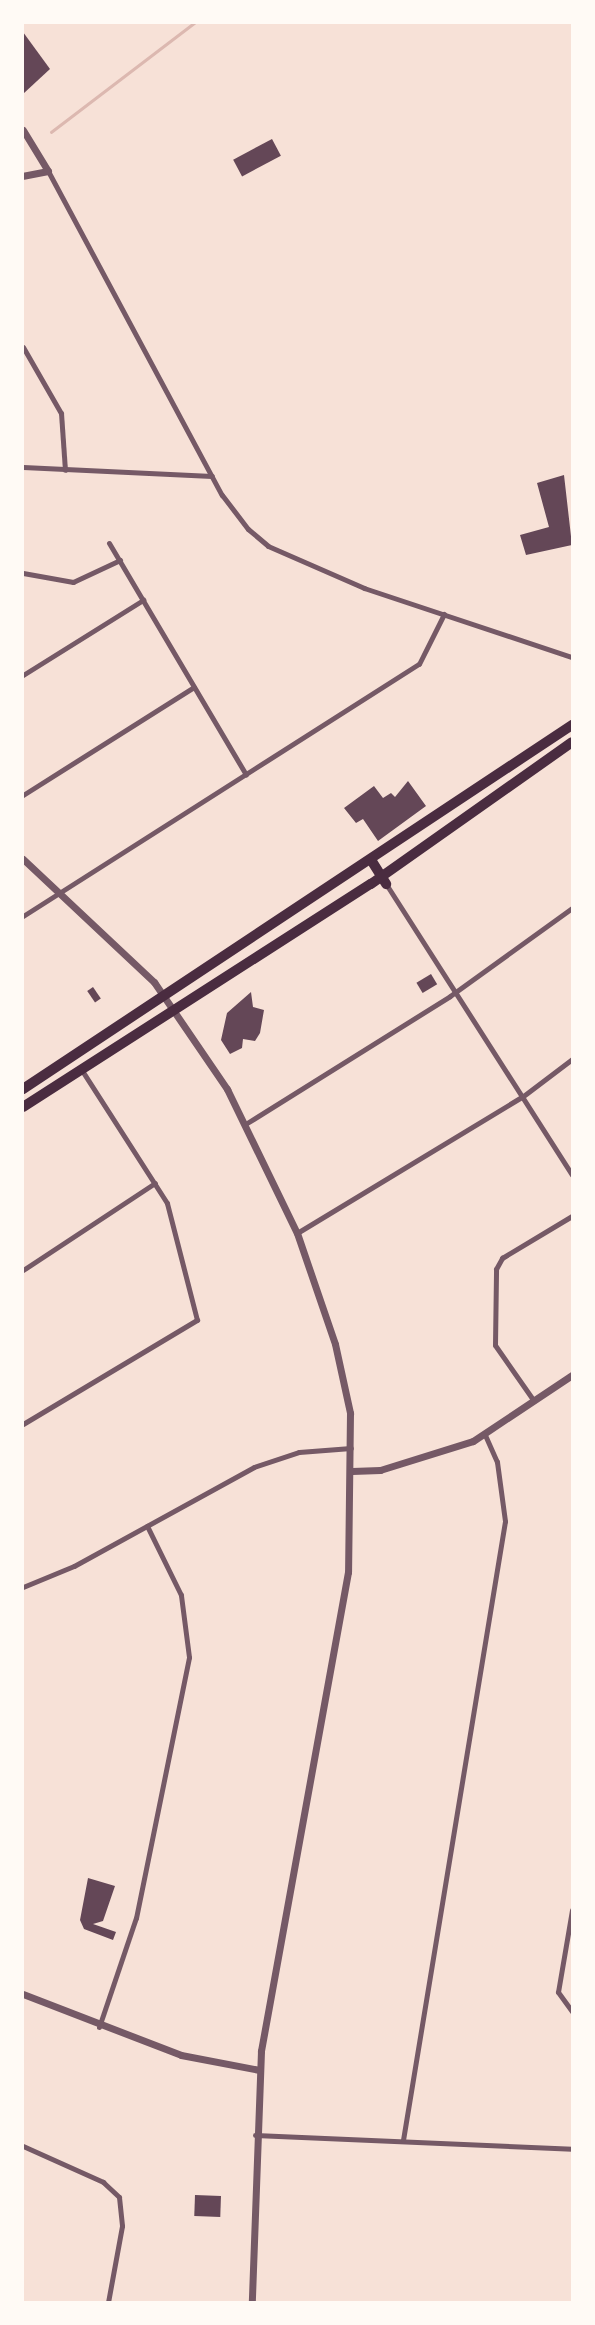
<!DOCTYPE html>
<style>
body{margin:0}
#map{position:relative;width:595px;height:2325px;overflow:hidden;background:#f7e1d7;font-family:Ubuntu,sans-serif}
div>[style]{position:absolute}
.stream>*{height:2.5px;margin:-1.25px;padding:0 1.25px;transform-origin:1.25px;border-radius:1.25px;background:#dcb8b0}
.building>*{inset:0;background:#644757;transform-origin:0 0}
.minor>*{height:5px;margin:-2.5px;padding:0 2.5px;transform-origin:2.5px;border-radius:2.5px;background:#755966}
.tertiary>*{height:7px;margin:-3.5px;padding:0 3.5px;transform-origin:3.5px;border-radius:3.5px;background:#755966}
.trunk>*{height:10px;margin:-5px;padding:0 5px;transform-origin:5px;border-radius:5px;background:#4a2c40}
span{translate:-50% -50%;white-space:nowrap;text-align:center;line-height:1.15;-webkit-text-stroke:6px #fffaf5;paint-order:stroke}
.frame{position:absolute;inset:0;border:24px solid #fffaf5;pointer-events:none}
</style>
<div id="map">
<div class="stream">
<i style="left:51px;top:132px;width:180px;rotate:-37.3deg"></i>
</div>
<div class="building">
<i style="clip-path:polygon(23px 32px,50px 69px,23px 94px)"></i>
<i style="left:272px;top:139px;width:19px;height:44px;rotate:62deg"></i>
<i style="clip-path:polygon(564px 475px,572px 545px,526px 555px,520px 535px,549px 527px,537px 483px)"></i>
<i style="clip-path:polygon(408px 781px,426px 806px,378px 841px,363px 819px,356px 823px,344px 808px,374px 786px,383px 798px,391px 793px,395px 797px)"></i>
<i style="left:431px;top:974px;width:12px;height:17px;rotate:59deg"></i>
<i style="left:93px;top:987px;width:14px;height:7px;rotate:56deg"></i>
<i style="clip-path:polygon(251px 992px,253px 1007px,264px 1010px,260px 1033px,255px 1041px,243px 1039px,242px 1048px,230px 1054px,221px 1040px,227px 1013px)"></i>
<i style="clip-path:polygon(88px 1878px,115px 1886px,103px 1921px,93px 1924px,116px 1932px,113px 1940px,84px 1929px,80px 1920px)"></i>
<i style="left:195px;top:2195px;width:26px;height:21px;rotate:2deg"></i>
</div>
<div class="minor">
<i style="left:48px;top:171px;width:368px;rotate:61.8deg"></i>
<i style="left:222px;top:495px;width:43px;rotate:52.6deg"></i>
<i style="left:248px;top:529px;width:26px;rotate:40deg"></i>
<i style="left:268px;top:546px;width:105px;rotate:23.6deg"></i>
<i style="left:364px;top:588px;width:219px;rotate:18.4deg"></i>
<i style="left:23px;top:347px;width:76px;rotate:60.1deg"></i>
<i style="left:61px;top:413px;width:57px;rotate:86deg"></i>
<i style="left:23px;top:467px;width:189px;rotate:2.7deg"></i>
<i style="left:109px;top:543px;width:269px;rotate:59.4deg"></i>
<i style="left:23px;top:573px;width:51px;rotate:10.2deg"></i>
<i style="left:73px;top:582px;width:52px;rotate:-25.1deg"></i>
<i style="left:23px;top:675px;width:142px;rotate:-32deg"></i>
<i style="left:23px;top:795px;width:202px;rotate:-32.3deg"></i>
<i style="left:386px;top:884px;width:345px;rotate:57.4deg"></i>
<i style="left:23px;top:916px;width:469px;rotate:-32.5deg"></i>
<i style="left:419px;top:664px;width:56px;rotate:-63.4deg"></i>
<i style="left:247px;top:1123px;width:239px;rotate:-32deg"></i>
<i style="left:450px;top:996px;width:150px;rotate:-35.8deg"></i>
<i style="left:297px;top:1233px;width:263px;rotate:-31.2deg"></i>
<i style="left:522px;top:1097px;width:63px;rotate:-37.2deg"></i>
<i style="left:23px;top:1270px;width:158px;rotate:-33.4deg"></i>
<i style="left:534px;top:1401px;width:68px;rotate:-124.9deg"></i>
<i style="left:495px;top:1345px;width:76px;rotate:-89.2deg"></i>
<i style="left:496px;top:1269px;width:13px;rotate:-61deg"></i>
<i style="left:502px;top:1258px;width:82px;rotate:-31deg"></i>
<i style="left:23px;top:1424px;width:203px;rotate:-30.9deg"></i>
<i style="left:197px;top:1320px;width:121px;rotate:-104.4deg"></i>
<i style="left:167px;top:1203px;width:159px;rotate:-122.7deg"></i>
<i style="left:23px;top:1587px;width:55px;rotate:-22.4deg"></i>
<i style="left:74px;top:1566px;width:205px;rotate:-28.8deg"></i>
<i style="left:254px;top:1467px;width:47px;rotate:-18.4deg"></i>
<i style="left:299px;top:1452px;width:52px;rotate:-4.4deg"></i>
<i style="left:572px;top:1910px;width:83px;rotate:99.7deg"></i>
<i style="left:558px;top:1992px;width:24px;rotate:54deg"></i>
<i style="left:99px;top:2027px;width:115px;rotate:-71.3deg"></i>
<i style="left:136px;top:1918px;width:266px;rotate:-78.5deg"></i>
<i style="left:189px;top:1657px;width:63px;rotate:-97.4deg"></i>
<i style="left:181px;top:1595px;width:77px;rotate:-116.2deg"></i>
<i style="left:255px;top:2135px;width:317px;rotate:2.5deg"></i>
<i style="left:403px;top:2140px;width:627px;rotate:-80.64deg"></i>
<i style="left:505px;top:1521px;width:60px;rotate:-97.7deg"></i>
<i style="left:497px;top:1462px;width:30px;rotate:-114deg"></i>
<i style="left:23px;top:2146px;width:88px;rotate:24.2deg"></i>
<i style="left:103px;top:2182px;width:22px;rotate:43deg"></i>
<i style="left:119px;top:2197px;width:29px;rotate:84deg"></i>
<i style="left:122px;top:2226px;width:77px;rotate:100.4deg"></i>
</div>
<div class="tertiary">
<i style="left:23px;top:130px;width:48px;rotate:58.6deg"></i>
<i style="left:48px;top:171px;width:25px;rotate:169deg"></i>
<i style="left:23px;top:859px;width:180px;rotate:43.2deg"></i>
<i style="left:154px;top:982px;width:130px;rotate:55.7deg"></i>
<i style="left:227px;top:1089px;width:160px;rotate:64.1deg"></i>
<i style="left:297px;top:1233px;width:117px;rotate:71.1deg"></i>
<i style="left:335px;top:1344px;width:71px;rotate:77.7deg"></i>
<i style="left:350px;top:1413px;width:159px;rotate:90.7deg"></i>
<i style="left:348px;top:1572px;width:487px;rotate:100.3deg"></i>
<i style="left:261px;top:2051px;width:251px;rotate:92.1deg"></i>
<i style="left:352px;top:1471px;width:28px;rotate:-2deg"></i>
<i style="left:380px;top:1470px;width:97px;rotate:-17.3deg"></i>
<i style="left:473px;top:1441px;width:119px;rotate:-33.7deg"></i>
<i style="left:23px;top:1994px;width:169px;rotate:21.1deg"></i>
<i style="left:181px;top:2055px;width:80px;rotate:10.8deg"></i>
</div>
<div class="trunk">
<i style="left:373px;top:863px;width:25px;rotate:58deg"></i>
<i style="left:23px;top:1089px;width:659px;rotate:-33.55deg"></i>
<i style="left:23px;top:1107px;width:413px;rotate:-32.7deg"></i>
<i style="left:371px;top:884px;width:246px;rotate:-35.2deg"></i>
</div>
<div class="frame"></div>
</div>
